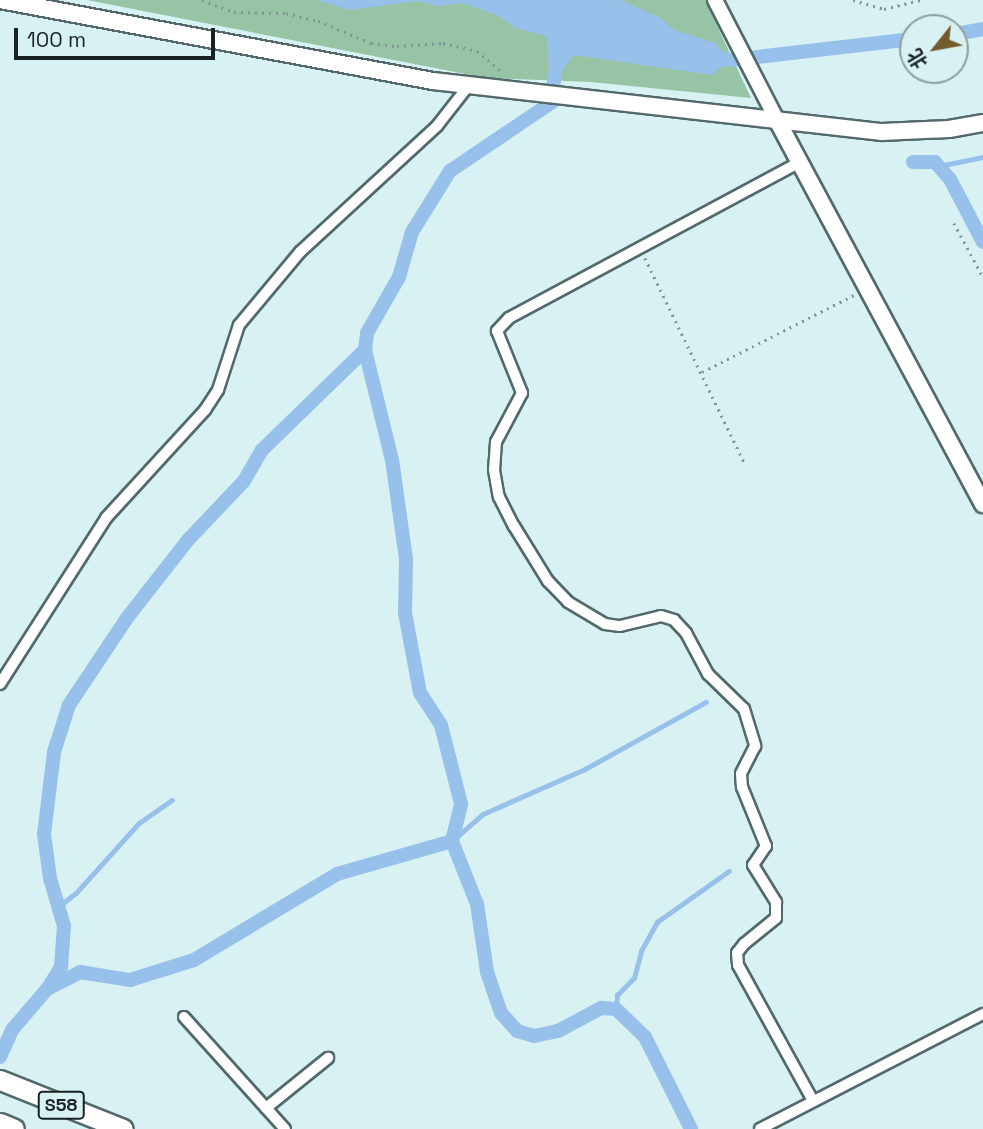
<!DOCTYPE html>
<meta charset="utf-8">
<style>
body{margin:0}
#map{position:relative;width:983px;height:1129px;overflow:hidden;background:#d8f1f3;font-family:"Space Grotesk","Noto Sans SC",sans-serif}
div>[style]{position:absolute}
.green>*{inset:0;background:#97c4a4}
.water>*{inset:0;background:#97c0eb}
.stream>*{height:4.5px;margin:-2.25px;padding:0 2.25px;transform-origin:2.25px;border-radius:2.25px;background:#97c0eb}
.canal>*{height:14px;margin:-7px;padding:0 7px;transform-origin:7px;border-radius:7px;background:#97c0eb}
.path>*{height:2.5px;margin-top:-1.25px;transform-origin:0;background:repeating-linear-gradient(90deg,#829495 0 2px,transparent 0 7px)}
.roads{filter:drop-shadow(2px 0 #53696b) drop-shadow(-2px 0 #53696b) drop-shadow(0 2px #53696b) drop-shadow(0 -2px #53696b)}
.minor>*{height:10px;margin:-5px;padding:0 5px;transform-origin:5px;border-radius:5px;background:#fff}
.tertiary>*{height:14px;margin:-7px;padding:0 7px;transform-origin:7px;border-radius:7px;background:#fff}
.secondary>*{height:16px;margin:-8px;padding:0 8px;transform-origin:8px;border-radius:8px;background:#fff}
.motorway>*{height:19px;margin:-9.5px;padding:0 9.5px;transform-origin:9.5px;border-radius:9.5px;background:#fff}
span{translate:-50% -50%;white-space:nowrap;text-align:center;line-height:1.15;-webkit-text-stroke:5px #d8f1f3;paint-order:stroke}
.shield-label span{padding:2px 5px;background:#d8f1f3;border:2px solid;border-radius:5px;-webkit-text-stroke-width:0}
.shield-label{font-size:18px;color:#192223;font-weight:700}
.north{position:absolute;left:899px;top:14px;width:70px;height:70px;box-sizing:border-box;background:#d8f1f3;border:2px solid #8c9ea0;border-radius:50%;rotate:239deg;font-size:19px;font-weight:700;line-height:28px;text-align:center;color:#192223}
.north::after{content:'';display:block;margin:auto;width:24px;height:32px;background:#735b2c;clip-path:polygon(50% 0,100% 100%,50% 72%,0 100%)}
.scale{position:absolute;left:14px;top:28px;width:201px;height:32px;box-sizing:border-box;border:4px solid #192223;border-top:0;padding-left:9px;font-size:21px;line-height:24px;white-space:nowrap;color:#192223;-webkit-text-stroke:5px #d8f1f3;paint-order:stroke}
</style>
<div id="map">
<div class="green">
<i style="clip-path:polygon(87px 0,705px 0,751px 98px,591px 82px,486px 78px)"></i>
</div>
<div class="water">
<i style="clip-path:polygon(316px 0,620px 0,659px 17px,675px 30px,715px 43px,731px 60px,712px 75px,574px 55px,563px 69px,549px 67px,546px 36px,515px 28px,499px 16px,463px 3px,438px 6px,418px 1px,350px 10px)"></i>
</div>
<div class="stream">
<i style="left:939px;top:166px;width:45px;rotate:-11.6deg"></i>
<i style="left:452px;top:841px;width:41px;rotate:-41.1deg"></i>
<i style="left:483px;top:814px;width:111px;rotate:-23.8deg"></i>
<i style="left:585px;top:769px;width:138px;rotate:-29deg"></i>
<i style="left:57px;top:901px;width:6px;rotate:18deg"></i>
<i style="left:63px;top:903px;width:16px;rotate:-38deg"></i>
<i style="left:76px;top:893px;width:94px;rotate:-48deg"></i>
<i style="left:139px;top:823px;width:40px;rotate:-34.9deg"></i>
<i style="left:616px;top:1009px;width:14px;rotate:-86deg"></i>
<i style="left:617px;top:995px;width:24px;rotate:-45deg"></i>
<i style="left:634px;top:978px;width:28px;rotate:-75deg"></i>
<i style="left:641px;top:951px;width:33px;rotate:-61deg"></i>
<i style="left:657px;top:922px;width:88px;rotate:-35.3deg"></i>
</div>
<div class="canal">
<i style="left:955px;top:34px;width:28px;rotate:-10deg"></i>
<i style="left:714px;top:58px;width:17px;rotate:7deg"></i>
<i style="left:731px;top:60px;width:183px;rotate:-6.6deg"></i>
<i style="left:913px;top:162px;width:22px"></i>
<i style="left:935px;top:162px;width:23px;rotate:49deg"></i>
<i style="left:950px;top:179px;width:71px;rotate:62.4deg"></i>
<i style="left:452px;top:841px;width:38px;rotate:-76deg"></i>
<i style="left:461px;top:804px;width:81px;rotate:-104.2deg"></i>
<i style="left:441px;top:725px;width:38px;rotate:-123deg"></i>
<i style="left:420px;top:693px;width:81px;rotate:-100.6deg"></i>
<i style="left:405px;top:613px;width:54px;rotate:-88.9deg"></i>
<i style="left:406px;top:559px;width:100px;rotate:-98deg"></i>
<i style="left:392px;top:460px;width:113px;rotate:-103.8deg"></i>
<i style="left:365px;top:350px;width:17px;rotate:-83deg"></i>
<i style="left:367px;top:333px;width:64px;rotate:-60.3deg"></i>
<i style="left:399px;top:277px;width:47px;rotate:-73.9deg"></i>
<i style="left:412px;top:232px;width:72px;rotate:-58.1deg"></i>
<i style="left:450px;top:171px;width:122px;rotate:-34deg"></i>
<i style="left:551px;top:103px;width:51px;rotate:-82.2deg"></i>
<i style="left:48px;top:988px;width:25px;rotate:-58deg"></i>
<i style="left:61px;top:967px;width:41px;rotate:-85.8deg"></i>
<i style="left:64px;top:926px;width:50px;rotate:-106.3deg"></i>
<i style="left:50px;top:878px;width:44px;rotate:-97.8deg"></i>
<i style="left:44px;top:834px;width:83px;rotate:-83deg"></i>
<i style="left:54px;top:752px;width:49px;rotate:-72.3deg"></i>
<i style="left:69px;top:705px;width:105px;rotate:-56.3deg"></i>
<i style="left:127px;top:618px;width:99px;rotate:-52deg"></i>
<i style="left:188px;top:540px;width:81px;rotate:-46.5deg"></i>
<i style="left:244px;top:481px;width:36px;rotate:-60deg"></i>
<i style="left:262px;top:450px;width:144px;rotate:-44.2deg"></i>
<i style="left:0;top:1057px;width:30px;rotate:-66deg"></i>
<i style="left:12px;top:1030px;width:54px;rotate:-49.5deg"></i>
<i style="left:47px;top:989px;width:37px;rotate:-27deg"></i>
<i style="left:80px;top:972px;width:51px;rotate:9.1deg"></i>
<i style="left:130px;top:980px;width:67px;rotate:-17.4deg"></i>
<i style="left:194px;top:960px;width:167px;rotate:-31deg"></i>
<i style="left:337px;top:874px;width:120px;rotate:-16deg"></i>
<i style="left:452px;top:841px;width:68px;rotate:68.4deg"></i>
<i style="left:477px;top:904px;width:69px;rotate:81.6deg"></i>
<i style="left:487px;top:972px;width:43px;rotate:71.1deg"></i>
<i style="left:501px;top:1013px;width:24px;rotate:48deg"></i>
<i style="left:517px;top:1031px;width:18px;rotate:16deg"></i>
<i style="left:534px;top:1036px;width:25px;rotate:-12deg"></i>
<i style="left:558px;top:1031px;width:49px;rotate:-28.1deg"></i>
<i style="left:601px;top:1008px;width:15px;rotate:4deg"></i>
<i style="left:616px;top:1009px;width:40px;rotate:44deg"></i>
<i style="left:645px;top:1037px;width:103px;rotate:63.4deg"></i>
</div>
<div class="path">
<i style="left:202px;top:0;width:34px;rotate:21deg"></i>
<i style="left:234px;top:12px;width:52px;rotate:1.1deg"></i>
<i style="left:286px;top:13px;width:33px;rotate:14deg"></i>
<i style="left:318px;top:21px;width:57px;rotate:22.5deg"></i>
<i style="left:371px;top:43px;width:26px;rotate:7deg"></i>
<i style="left:397px;top:46px;width:46px;rotate:-3.7deg"></i>
<i style="left:443px;top:43px;width:35px;rotate:13deg"></i>
<i style="left:477px;top:51px;width:35px;rotate:40deg"></i>
<i style="left:853px;top:0;width:32px;rotate:16deg"></i>
<i style="left:884px;top:9px;width:38px;rotate:-14deg"></i>
<i style="left:954px;top:223px;width:61px;rotate:61.8deg"></i>
<i style="left:645px;top:258px;width:231px;rotate:64.1deg"></i>
<i style="left:702px;top:372px;width:170px;rotate:-26.9deg"></i>
</div>
<div class="roads">
<div class="minor">
<i style="left:800px;top:162px;width:330px;rotate:151.8deg"></i>
<i style="left:509px;top:318px;width:18px;rotate:133deg"></i>
<i style="left:497px;top:331px;width:67px;rotate:68deg"></i>
<i style="left:522px;top:393px;width:55px;rotate:118deg"></i>
<i style="left:496px;top:442px;width:28px;rotate:94deg"></i>
<i style="left:494px;top:470px;width:27px;rotate:80deg"></i>
<i style="left:499px;top:497px;width:33px;rotate:63deg"></i>
<i style="left:514px;top:526px;width:65px;rotate:58.3deg"></i>
<i style="left:548px;top:581px;width:29px;rotate:46deg"></i>
<i style="left:568px;top:602px;width:43px;rotate:30.7deg"></i>
<i style="left:605px;top:624px;width:15px;rotate:8deg"></i>
<i style="left:620px;top:626px;width:42px;rotate:-13.7deg"></i>
<i style="left:661px;top:616px;width:14px;rotate:17deg"></i>
<i style="left:674px;top:620px;width:18px;rotate:47deg"></i>
<i style="left:686px;top:633px;width:47px;rotate:61.8deg"></i>
<i style="left:708px;top:674px;width:50px;rotate:44.2deg"></i>
<i style="left:744px;top:709px;width:39px;rotate:73deg"></i>
<i style="left:755px;top:746px;width:31px;rotate:117deg"></i>
<i style="left:741px;top:774px;width:13px;rotate:86deg"></i>
<i style="left:742px;top:787px;width:64px;rotate:67.9deg"></i>
<i style="left:766px;top:846px;width:23px;rotate:124deg"></i>
<i style="left:753px;top:865px;width:44px;rotate:58.1deg"></i>
<i style="left:776px;top:902px;width:16px;rotate:90deg"></i>
<i style="left:776px;top:918px;width:41px;rotate:140.9deg"></i>
<i style="left:744px;top:944px;width:11px;rotate:128deg"></i>
<i style="left:737px;top:953px;width:12px;rotate:85deg"></i>
<i style="left:738px;top:965px;width:155px;rotate:61.1deg"></i>
<i style="left:0;top:684px;width:197px;rotate:-57.4deg"></i>
<i style="left:106px;top:518px;width:147px;rotate:-47.5deg"></i>
<i style="left:205px;top:410px;width:24px;rotate:-57deg"></i>
<i style="left:218px;top:390px;width:68px;rotate:-72.1deg"></i>
<i style="left:239px;top:325px;width:95px;rotate:-50.1deg"></i>
<i style="left:300px;top:252px;width:186px;rotate:-42.6deg"></i>
<i style="left:437px;top:126px;width:52px;rotate:-52deg"></i>
<i style="left:184px;top:1017px;width:151px;rotate:48deg"></i>
<i style="left:266px;top:1108px;width:80px;rotate:-38.9deg"></i>
<i style="left:760px;top:1129px;width:251px;rotate:-27.3deg"></i>
</div>
<div class="tertiary">
<i style="left:715px;top:0;width:135px;rotate:62.7deg"></i>
</div>
<div class="secondary">
<i style="left:0;top:0;width:441px;rotate:10.6deg"></i>
<i style="left:433px;top:81px;width:452px;rotate:6.5deg"></i>
<i style="left:882px;top:132px;width:67px;rotate:-2.6deg"></i>
<i style="left:949px;top:129px;width:35px;rotate:-10deg"></i>
<i style="left:777px;top:120px;width:436px;rotate:61.8deg"></i>
</div>
<div class="motorway">
<i style="left:0;top:1080px;width:132px;rotate:21.7deg"></i>
<i style="left:0;top:1123px;width:15px;rotate:23deg"></i>
</div>
</div>
<div class="shield-label">
<span style="left:61px;top:1105px">S58</span>
</div>
<div class="north">北</div>
<div class="scale">100 m</div>
</div>
